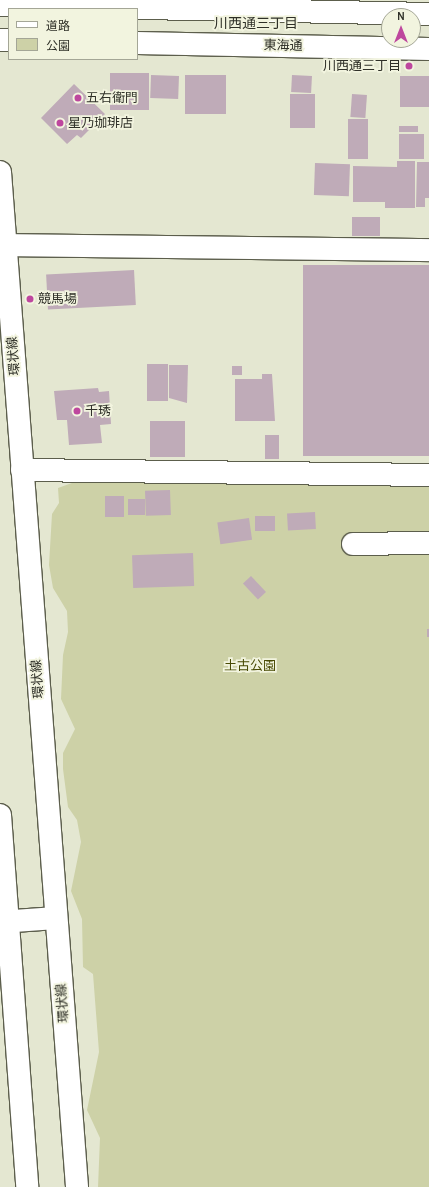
<!DOCTYPE html>
<meta charset="utf-8">
<style>
body{margin:0}
#map{position:relative;width:429px;height:1187px;overflow:hidden;background:#e4e7d1;font-family:Karla,"Noto Sans JP",sans-serif}
div>[style]{position:absolute}
.green>*{inset:0;background:#cdd1a7}
.building>*{inset:0;background:#bfabb8;transform-origin:0 0}
.roads{filter:drop-shadow(1px 0 #5c5e4c) drop-shadow(-1px 0 #5c5e4c) drop-shadow(0 1px #5c5e4c) drop-shadow(0 -1px #5c5e4c)}
.minor>*{height:22px;margin:-11px;padding:0 11px;transform-origin:11px;border-radius:11px;background:#fff}
.major>*{height:22px;margin:-11px;padding:0 11px;transform-origin:11px;border-radius:11px;background:#fff}
.dots>*{width:11px;height:11px;translate:-50% -50%;box-sizing:border-box;border:2px solid #f2f4df;border-radius:50%}
span{translate:-50% -50%;white-space:nowrap;text-align:center;line-height:1.15;-webkit-text-stroke:3.5px #f2f4df;paint-order:stroke}
.street-label{font-size:13px;color:#2f3028}
.poi-label{font-size:13px;color:#2f3028}
.right{translate:-100% -50%;text-align:right}
.left{translate:0 -50%;text-align:left}
.park-label{font-size:13px;color:#494b04}
.neighbourhood-label{font-size:14px;color:#2f3028}
.legend{position:absolute;left:8px;top:8px;width:130px;height:52px;box-sizing:border-box;background:#f2f4df;border:1px solid #a4a696;margin:0;padding:5px 7px;list-style:none;font-size:12px;color:#2f3028}
.legend li{display:flex;align-items:center;gap:8px;height:20px}
.legend b{width:20px;border:1px solid #a4a696}
.north{position:absolute;left:381px;top:8px;width:40px;height:40px;box-sizing:border-box;background:#f2f4df;border:1px solid #a4a696;border-radius:50%;rotate:0deg;font-size:11px;font-weight:700;line-height:16px;text-align:center;color:#2f3028}
.north::after{content:'';display:block;margin:auto;width:14px;height:18px;background:#be479e;clip-path:polygon(50% 0,100% 100%,50% 72%,0 100%)}
</style>
<div id="map">
<div class="green">
<i style="clip-path:polygon(78px 475px,379px 480px,394px 487px,429px 487px,429px 1187px,98px 1187px,100px 1138px,87px 1110px,99px 1052px,93px 974px,83px 967px,82px 919px,71px 891px,81px 842px,77px 820px,68px 807px,63px 769px,63px 753px,75px 729px,61px 699px,63px 655px,68px 632px,67px 611px,53px 588px,49px 565px,52px 514px,59px 503px,58px 488px,72px 483px)"></i>
</div>
<div class="building">
<i style="left:110px;top:73px;width:39px;height:37px"></i>
<i style="left:151px;top:75px;width:28px;height:23px;rotate:2deg"></i>
<i style="left:185px;top:75px;width:41px;height:39px"></i>
<i style="left:292px;top:75px;width:20px;height:17px;rotate:3deg"></i>
<i style="left:400px;top:76px;width:29px;height:31px"></i>
<i style="clip-path:polygon(74px 84px,105px 114px,81px 138px,77px 135px,67px 144px,41px 118px)"></i>
<i style="left:290px;top:94px;width:25px;height:34px"></i>
<i style="left:352px;top:94px;width:15px;height:23px;rotate:4deg"></i>
<i style="left:348px;top:119px;width:20px;height:40px"></i>
<i style="left:399px;top:126px;width:19px;height:6px"></i>
<i style="left:399px;top:134px;width:25px;height:25px"></i>
<i style="clip-path:polygon(397px 161px,415px 161px,415px 208px,385px 208px,385px 202px,353px 202px,353px 166px,397px 167px)"></i>
<i style="clip-path:polygon(417px 162px,429px 162px,429px 198px,425px 198px,425px 207px,416px 207px)"></i>
<i style="left:315px;top:163px;width:35px;height:32px;rotate:2deg"></i>
<i style="left:352px;top:217px;width:28px;height:19px"></i>
<i style="left:303px;top:265px;width:126px;height:191px"></i>
<i style="left:134px;top:270px;width:35px;height:88px;rotate:87deg"></i>
<i style="left:147px;top:364px;width:21px;height:37px"></i>
<i style="clip-path:polygon(169px 365px,188px 365px,187px 403px,169px 398px)"></i>
<i style="left:232px;top:366px;width:10px;height:9px"></i>
<i style="clip-path:polygon(262px 374px,272px 374px,275px 421px,235px 421px,235px 379px,262px 379px)"></i>
<i style="clip-path:polygon(98px 388px,99px 392px,109px 391px,111px 424px,100px 425px,102px 443px,69px 445px,67px 420px,57px 420px,54px 391px)"></i>
<i style="left:150px;top:421px;width:35px;height:36px"></i>
<i style="left:265px;top:435px;width:14px;height:24px"></i>
<i style="left:170px;top:490px;width:25px;height:25px;rotate:88deg"></i>
<i style="left:105px;top:496px;width:19px;height:21px"></i>
<i style="left:128px;top:499px;width:17px;height:16px"></i>
<i style="left:315px;top:512px;width:17px;height:28px;rotate:87deg"></i>
<i style="left:275px;top:516px;width:15px;height:20px;rotate:90deg"></i>
<i style="left:249px;top:518px;width:22px;height:32px;rotate:82deg"></i>
<i style="left:193px;top:553px;width:33px;height:61px;rotate:88deg"></i>
<i style="left:251px;top:576px;width:22px;height:11px;rotate:47deg"></i>
<i style="left:429px;top:629px;width:8px;height:2px;rotate:90deg"></i>
</div>
<div class="roads">
<div class="minor">
<i style="left:6px;top:245px;width:423px;rotate:0.7deg"></i>
<i style="left:22px;top:470px;width:407px;rotate:0.7deg"></i>
<i style="left:353px;top:544px;width:76px;rotate:-0.8deg"></i>
<i style="left:0;top:922px;width:56px;rotate:-4.1deg"></i>
</div>
<div class="major">
<i style="left:0;top:5px;width:429px;rotate:1.2deg"></i>
<i style="left:0;top:40px;width:9px"></i>
<i style="left:137px;top:43px;width:292px;rotate:1.2deg"></i>
<i style="left:0;top:172px;width:1018px;rotate:85.66deg"></i>
<i style="left:0;top:815px;width:373px;rotate:85.8deg"></i>
</div>
</div>
<div class="dots">
<i style="left:409px;top:66px;background:#be479e"></i>
<i style="left:78px;top:98px;background:#be479e"></i>
<i style="left:60px;top:123px;background:#be479e"></i>
<i style="left:30px;top:299px;background:#be479e"></i>
<i style="left:77px;top:411px;background:#be479e"></i>
</div>
<div class="street-label">
<span style="left:283px;top:46px;rotate:1deg">東海通</span>
<span style="left:14px;top:356px;rotate:-94deg">環状線</span>
<span style="left:38px;top:679px;rotate:-94deg">環状線</span>
<span style="left:63px;top:1003px;rotate:-94deg">環状線</span>
</div>
<div class="poi-label">
<span class="right" style="left:401px;top:66px">川西通三丁目</span>
<span class="left" style="left:86px;top:98px">五右衛門</span>
<span class="left" style="left:68px;top:123px">星乃珈琲店</span>
<span class="left" style="left:38px;top:299px">競馬場</span>
<span class="left" style="left:85px;top:411px">千琇</span>
</div>
<div class="park-label">
<span style="left:250px;top:666px">土古公園</span>
</div>
<div class="neighbourhood-label">
<span style="left:256px;top:24px">川西通三丁目</span>
</div>
<ul class="legend">
<li><b style="height:5px;background:#fff"></b>道路</li>
<li><b style="height:11px;background:#cdd1a7"></b>公園</li>
</ul>
<div class="north">N</div>
</div>
